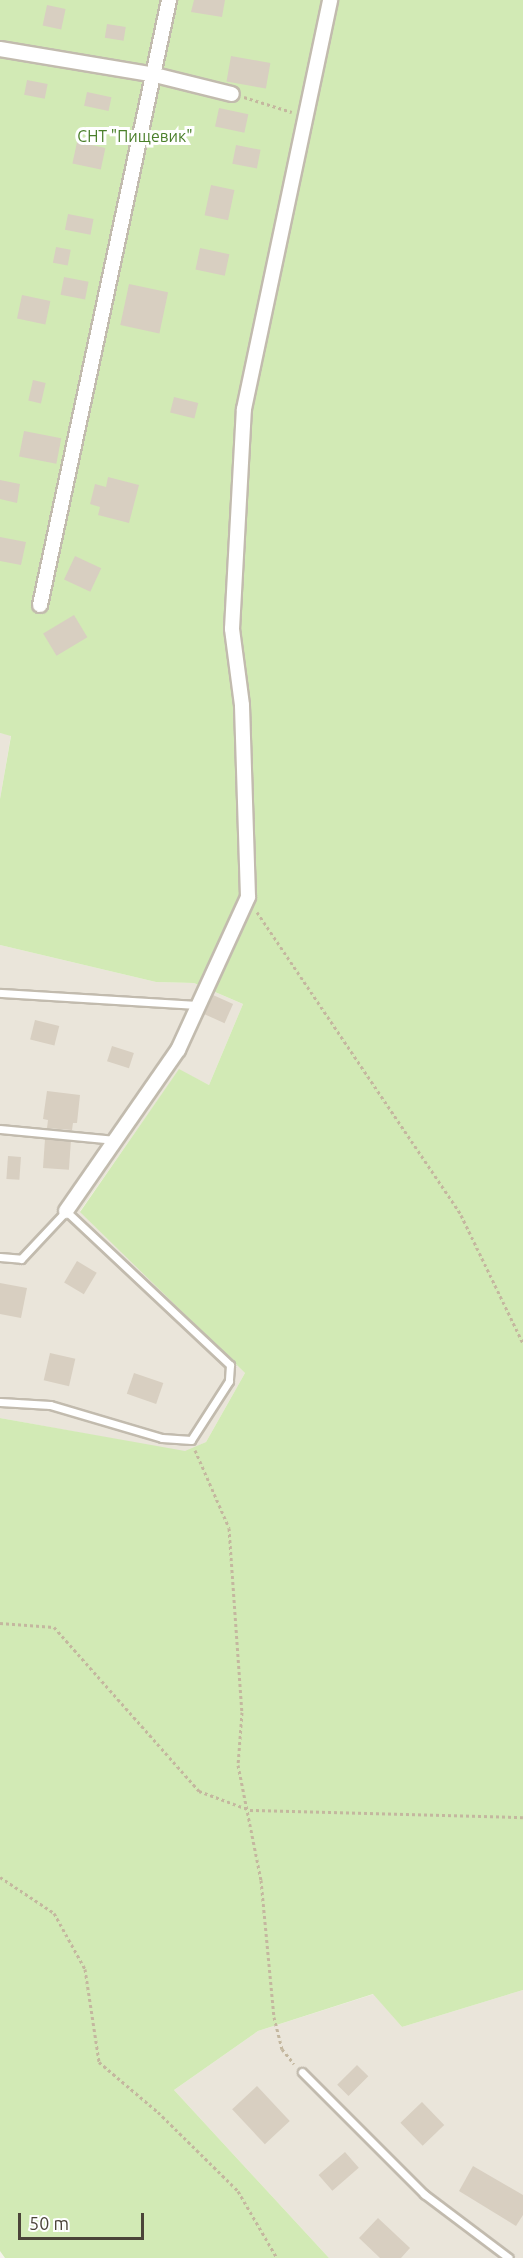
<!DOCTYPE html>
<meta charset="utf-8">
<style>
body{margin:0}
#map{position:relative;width:523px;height:2258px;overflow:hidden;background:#f6f3ec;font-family:Ubuntu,sans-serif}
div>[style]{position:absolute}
.residential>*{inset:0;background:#eae5da}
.green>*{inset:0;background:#d2eab5}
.building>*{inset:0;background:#d8cfc1;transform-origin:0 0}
.path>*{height:3px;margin-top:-1.5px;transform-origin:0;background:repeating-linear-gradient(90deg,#c4b79f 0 3px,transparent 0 6px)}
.roads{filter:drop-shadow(2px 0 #c2bbae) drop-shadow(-2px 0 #c2bbae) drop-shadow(0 2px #c2bbae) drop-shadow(0 -2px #c2bbae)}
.service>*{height:7px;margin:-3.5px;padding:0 3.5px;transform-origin:3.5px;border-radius:3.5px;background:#fff}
.minor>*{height:14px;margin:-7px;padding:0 7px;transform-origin:7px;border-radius:7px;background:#fff}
span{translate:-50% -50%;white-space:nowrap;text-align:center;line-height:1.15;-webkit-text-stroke:6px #fff;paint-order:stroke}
.park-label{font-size:16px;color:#4a7f2a}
.scale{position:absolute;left:18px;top:2213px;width:126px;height:27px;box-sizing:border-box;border:3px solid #4b4439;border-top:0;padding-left:8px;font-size:18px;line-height:21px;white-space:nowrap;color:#4b4439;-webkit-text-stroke:4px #fff;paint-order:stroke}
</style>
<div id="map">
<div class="residential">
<i style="clip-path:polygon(0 733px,11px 735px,0 799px)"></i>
<i style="clip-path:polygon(0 945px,156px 982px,194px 983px,243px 1004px,209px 1085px,179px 1070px,80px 1211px,245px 1373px,206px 1442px,185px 1452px,0 1418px)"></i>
<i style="clip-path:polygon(523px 1990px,523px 2258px,329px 2258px,174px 2090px,258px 2031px,374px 1994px,402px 2027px)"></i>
</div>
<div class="green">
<i style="clip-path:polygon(0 0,523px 0,523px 1990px,402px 2027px,373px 1994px,258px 2031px,174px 2090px,329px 2258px,5px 2258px,0 2251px,0 1418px,185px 1451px,206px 1442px,245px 1373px,80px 1212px,179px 1069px,209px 1085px,243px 1004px,194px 983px,156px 982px,0 945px,0 799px,11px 736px,0 733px)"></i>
</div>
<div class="building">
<i style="clip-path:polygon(194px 0,225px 0,222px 17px,191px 12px)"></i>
<i style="left:47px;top:5px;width:19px;height:21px;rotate:12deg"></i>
<i style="left:107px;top:24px;width:19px;height:14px;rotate:9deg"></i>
<i style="left:231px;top:56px;width:40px;height:26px;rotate:10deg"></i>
<i style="left:27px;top:80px;width:21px;height:15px;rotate:11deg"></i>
<i style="left:87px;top:92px;width:25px;height:14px;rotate:12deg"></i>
<i style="left:219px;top:108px;width:30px;height:19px;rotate:12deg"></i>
<i style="left:77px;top:142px;width:29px;height:22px;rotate:12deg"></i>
<i style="left:236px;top:145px;width:25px;height:19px;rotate:11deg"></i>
<i style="left:211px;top:185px;width:24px;height:31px;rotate:12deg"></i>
<i style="left:68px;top:214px;width:26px;height:16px;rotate:11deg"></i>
<i style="left:56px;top:247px;width:15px;height:16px;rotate:11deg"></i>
<i style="left:200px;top:248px;width:30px;height:22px;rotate:12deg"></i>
<i style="left:64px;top:277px;width:25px;height:18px;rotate:11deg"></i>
<i style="left:129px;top:284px;width:40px;height:42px;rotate:12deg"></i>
<i style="left:22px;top:295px;width:29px;height:24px;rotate:12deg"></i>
<i style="left:33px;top:380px;width:13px;height:21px;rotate:13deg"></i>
<i style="left:174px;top:397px;width:25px;height:16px;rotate:14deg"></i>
<i style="left:24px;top:431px;width:38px;height:26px;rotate:11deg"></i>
<i style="clip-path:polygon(108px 477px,139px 485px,129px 523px,98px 515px,100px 507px,90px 504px,95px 484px,106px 487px)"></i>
<i style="clip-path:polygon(0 480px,20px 484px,17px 503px,0 499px)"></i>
<i style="clip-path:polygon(0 537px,26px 542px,21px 565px,0 561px)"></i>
<i style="left:75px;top:556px;width:29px;height:26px;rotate:25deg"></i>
<i style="left:74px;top:615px;width:26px;height:36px;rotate:59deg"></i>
<i style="left:213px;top:995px;width:22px;height:21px;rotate:24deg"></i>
<i style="left:35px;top:1020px;width:25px;height:20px;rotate:14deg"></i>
<i style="left:112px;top:1046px;width:23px;height:16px;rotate:18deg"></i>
<i style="clip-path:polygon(47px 1091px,80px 1095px,77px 1123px,73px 1123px,72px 1130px,47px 1128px,48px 1120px,43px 1119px)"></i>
<i style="left:45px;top:1139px;width:26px;height:29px;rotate:4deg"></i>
<i style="left:8px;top:1156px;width:13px;height:23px;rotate:4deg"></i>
<i style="left:77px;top:1261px;width:23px;height:25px;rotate:31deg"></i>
<i style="clip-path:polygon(0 1283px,27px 1288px,21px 1318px,0 1314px)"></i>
<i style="left:50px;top:1353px;width:26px;height:28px;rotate:13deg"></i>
<i style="left:134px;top:1373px;width:31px;height:22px;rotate:19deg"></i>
<i style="left:357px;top:2065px;width:16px;height:28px;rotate:45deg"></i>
<i style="left:257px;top:2086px;width:48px;height:34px;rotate:47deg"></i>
<i style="left:422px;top:2102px;width:32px;height:30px;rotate:46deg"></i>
<i style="left:345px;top:2152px;width:21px;height:35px;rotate:49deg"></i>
<i style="clip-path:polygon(473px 2166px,523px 2195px,523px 2215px,516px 2226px,459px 2191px)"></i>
<i style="clip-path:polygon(378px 2218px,410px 2248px,401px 2258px,380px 2258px,359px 2238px)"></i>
</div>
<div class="path">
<i style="left:244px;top:97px;width:50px;rotate:17.4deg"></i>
<i style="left:257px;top:912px;width:365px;rotate:56deg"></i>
<i style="left:461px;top:1215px;width:142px;rotate:64.2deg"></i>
<i style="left:195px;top:1450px;width:85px;rotate:66.4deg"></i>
<i style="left:229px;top:1528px;width:184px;rotate:86deg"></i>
<i style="left:242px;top:1712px;width:53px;rotate:94.3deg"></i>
<i style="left:238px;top:1765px;width:117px;rotate:78.7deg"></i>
<i style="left:261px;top:1880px;width:138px;rotate:84.6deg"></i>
<i style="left:274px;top:2017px;width:33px;rotate:76deg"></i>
<i style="left:282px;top:2049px;width:19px;rotate:51deg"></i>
<i style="left:0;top:1623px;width:54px;rotate:4.2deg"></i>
<i style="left:54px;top:1627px;width:219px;rotate:48.5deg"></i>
<i style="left:199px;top:1791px;width:54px;rotate:20.4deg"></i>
<i style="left:250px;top:1810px;width:273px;rotate:1.5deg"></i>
<i style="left:0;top:1877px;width:65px;rotate:33.7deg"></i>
<i style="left:54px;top:1913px;width:64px;rotate:61deg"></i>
<i style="left:85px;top:1969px;width:94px;rotate:81.4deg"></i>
<i style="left:99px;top:2062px;width:77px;rotate:40.3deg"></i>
<i style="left:158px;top:2112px;width:112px;rotate:44.6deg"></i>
<i style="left:238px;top:2191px;width:78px;rotate:59.8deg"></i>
</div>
<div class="roads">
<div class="service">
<i style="left:0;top:993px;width:198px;rotate:3.5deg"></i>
<i style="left:0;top:1129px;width:115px;rotate:5.5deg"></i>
<i style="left:0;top:1257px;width:21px;rotate:5deg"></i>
<i style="left:21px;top:1259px;width:66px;rotate:-46.8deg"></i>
<i style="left:66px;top:1211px;width:225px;rotate:43.2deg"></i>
<i style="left:230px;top:1365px;width:16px;rotate:94deg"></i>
<i style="left:229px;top:1381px;width:70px;rotate:122.8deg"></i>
<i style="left:191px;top:1440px;width:29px;rotate:-176deg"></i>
<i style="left:162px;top:1438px;width:117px;rotate:-163.6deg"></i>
<i style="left:50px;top:1405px;width:50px;rotate:-176.6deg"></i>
<i style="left:302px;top:2072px;width:173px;rotate:45deg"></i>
<i style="left:424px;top:2194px;width:106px;rotate:37deg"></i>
</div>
<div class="minor">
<i style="left:0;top:49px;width:157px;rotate:9.5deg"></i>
<i style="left:155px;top:75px;width:79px;rotate:13.9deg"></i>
<i style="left:40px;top:605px;width:619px;rotate:-77.96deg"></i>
<i style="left:66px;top:1211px;width:196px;rotate:-55.2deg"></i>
<i style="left:178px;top:1050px;width:168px;rotate:-65.4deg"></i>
<i style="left:248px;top:897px;width:192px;rotate:-91.8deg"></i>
<i style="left:242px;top:705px;width:77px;rotate:-97.5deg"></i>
<i style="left:232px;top:629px;width:220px;rotate:-86.9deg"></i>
<i style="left:244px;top:409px;width:418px;rotate:-78.1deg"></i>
</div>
</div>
<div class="park-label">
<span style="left:135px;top:136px">СНТ "Пищевик"</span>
</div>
<div class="scale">50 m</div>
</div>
